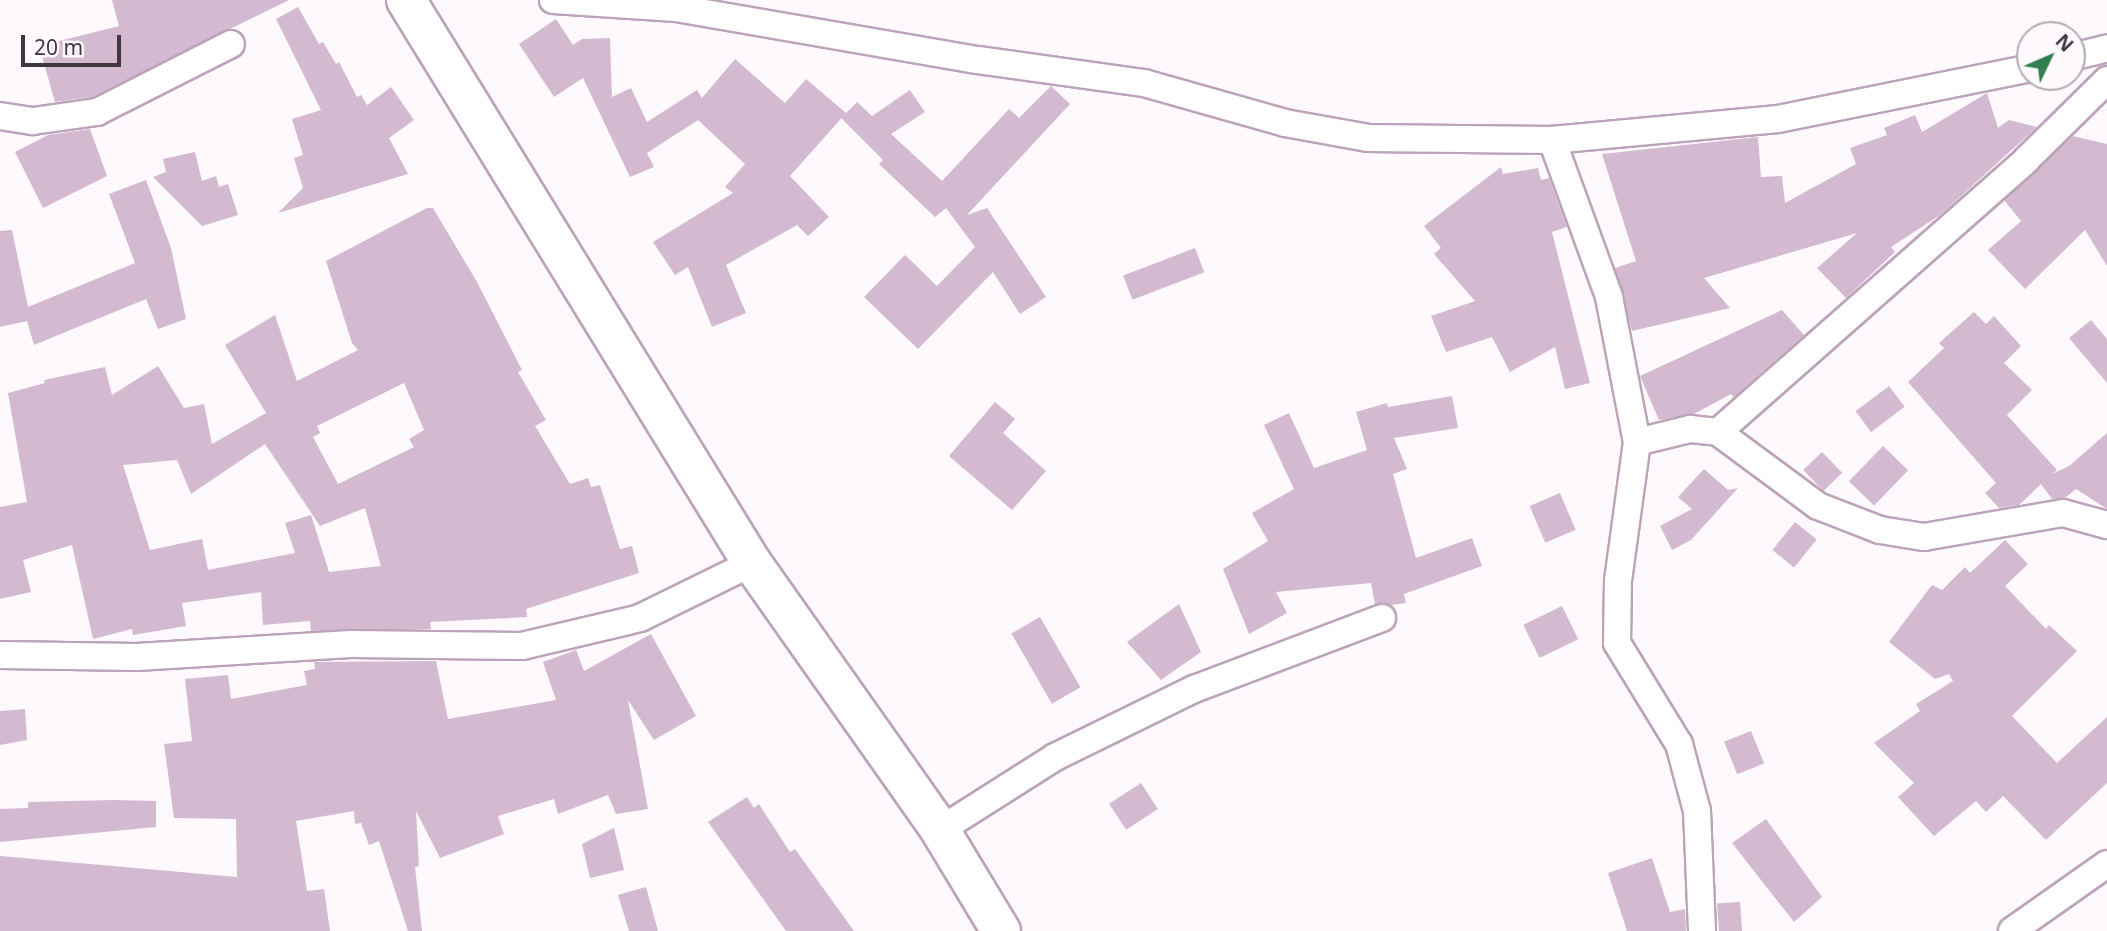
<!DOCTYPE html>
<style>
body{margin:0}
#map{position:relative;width:2107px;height:931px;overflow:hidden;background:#fef9fd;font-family:"Noto Sans",sans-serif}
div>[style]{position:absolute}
.building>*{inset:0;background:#d3bad0;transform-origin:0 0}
.roads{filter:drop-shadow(2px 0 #bca3b9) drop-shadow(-2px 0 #bca3b9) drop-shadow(0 2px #bca3b9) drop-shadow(0 -2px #bca3b9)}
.minor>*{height:26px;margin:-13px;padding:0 13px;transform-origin:13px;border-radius:13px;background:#fff}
.primary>*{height:38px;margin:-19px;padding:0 19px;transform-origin:19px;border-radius:19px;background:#fff}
span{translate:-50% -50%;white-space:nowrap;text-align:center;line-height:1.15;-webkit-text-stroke:5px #fef9fd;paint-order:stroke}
.north{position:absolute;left:2016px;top:21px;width:70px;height:70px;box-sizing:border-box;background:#fef9fd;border:2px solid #b3abb2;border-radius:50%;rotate:46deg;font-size:19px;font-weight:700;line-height:28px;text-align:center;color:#423741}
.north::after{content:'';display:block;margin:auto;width:24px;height:32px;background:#318051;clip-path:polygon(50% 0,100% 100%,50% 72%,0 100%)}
.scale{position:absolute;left:21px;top:35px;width:100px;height:32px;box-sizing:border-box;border:4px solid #423741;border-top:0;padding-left:9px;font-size:21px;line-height:24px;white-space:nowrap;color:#423741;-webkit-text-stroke:5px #fef9fd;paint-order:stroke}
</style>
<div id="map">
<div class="building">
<i style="clip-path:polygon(112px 0,289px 0,92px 97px,55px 102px,39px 46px,119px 26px)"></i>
<i style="clip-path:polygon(298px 7px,319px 44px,323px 42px,336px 64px,339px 62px,357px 97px,361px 95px,367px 105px,391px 87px,414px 120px,389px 138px,408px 174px,278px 213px,303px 188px,294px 158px,303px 155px,292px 119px,321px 110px,276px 19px)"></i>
<i style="clip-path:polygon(556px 19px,573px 45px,582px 39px,610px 38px,612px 97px,631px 88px,647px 122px,697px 90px,702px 98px,735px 59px,785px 103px,806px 79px,846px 113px,790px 176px,829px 217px,808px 236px,797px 225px,726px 265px,746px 313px,712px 327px,688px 267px,675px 275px,653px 242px,733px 193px,725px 187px,745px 164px,698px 120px,647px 153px,654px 167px,630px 177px,583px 78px,554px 97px,519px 44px)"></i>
<i style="clip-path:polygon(1051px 86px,1070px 104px,967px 215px,987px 208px,1046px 297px,1020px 314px,993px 272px,918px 349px,864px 297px,905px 255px,937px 286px,975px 247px,946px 208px,935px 217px,879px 164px,883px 160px,841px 118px,857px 102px,872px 116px,910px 90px,925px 112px,891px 134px,942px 181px,1009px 109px,1019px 118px)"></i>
<i style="clip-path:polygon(1987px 93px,1998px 128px,2009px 120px,2037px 127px,1940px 215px,1891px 247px,1895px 252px,1846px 298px,1817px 268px,1857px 233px,1704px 278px,1730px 308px,1632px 331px,1615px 268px,1636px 261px,1602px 154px,1758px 137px,1761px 177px,1782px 176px,1785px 203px,1856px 164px,1850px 148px,1887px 135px,1884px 128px,1915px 115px,1922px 132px)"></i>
<i style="clip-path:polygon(90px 129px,107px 176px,43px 208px,15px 152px,48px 135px)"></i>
<i style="clip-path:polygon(2073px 136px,2107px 144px,2107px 266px,2085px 230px,2025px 289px,1988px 250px,2021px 221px,2004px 200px)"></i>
<i style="clip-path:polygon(195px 152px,202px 181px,216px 176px,219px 187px,228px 184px,238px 215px,202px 226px,153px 177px,166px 172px,163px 159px)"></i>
<i style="clip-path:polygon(1501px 167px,1503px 174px,1538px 168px,1541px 180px,1549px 178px,1567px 227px,1552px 232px,1590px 383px,1565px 389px,1555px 347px,1510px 372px,1492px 337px,1446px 352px,1431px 316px,1475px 301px,1434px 254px,1441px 248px,1424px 226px)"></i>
<i style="clip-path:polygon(146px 180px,171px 248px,186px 319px,158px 329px,146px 299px,34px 345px,27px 321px,0 327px,0 231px,12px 230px,28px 307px,135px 263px,109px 194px)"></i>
<i style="clip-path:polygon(evenodd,427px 208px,433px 208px,477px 282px,522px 370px,518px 372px,546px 420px,535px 426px,570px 484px,588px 478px,591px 487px,600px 485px,620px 549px,632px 546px,639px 573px,526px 609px,527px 617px,430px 622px,431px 629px,311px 631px,310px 621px,263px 625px,261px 592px,182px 603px,186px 626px,133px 635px,132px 629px,93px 639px,72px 545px,23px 560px,31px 592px,0 599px,0 507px,27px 502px,8px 393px,45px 383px,44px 380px,105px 367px,112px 395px,158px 366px,184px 408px,204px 404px,212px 444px,266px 413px,225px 345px,275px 315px,297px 381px,358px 350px,352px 343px,326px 261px,427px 208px,404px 383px,424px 430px,409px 439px,414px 447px,338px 484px,313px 437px,320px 433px,317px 426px,404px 383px,427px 208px,265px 444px,320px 526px,365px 508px,381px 566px,329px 572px,311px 515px,285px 523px,295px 553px,208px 570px,202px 539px,150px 550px,123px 465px,177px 460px,191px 494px,265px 444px)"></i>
<i style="left:1195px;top:248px;width:26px;height:77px;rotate:69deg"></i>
<i style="clip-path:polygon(1782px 310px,1804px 335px,1734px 397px,1731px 394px,1694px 414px,1659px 420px,1640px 376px)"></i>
<i style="clip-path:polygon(1974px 312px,1986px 324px,1994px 316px,2021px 346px,2004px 363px,2032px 390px,2007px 415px,2057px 470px,2052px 474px,2069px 466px,2107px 433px,2107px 509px,2076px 489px,2065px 498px,2052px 499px,2041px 484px,2019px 505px,1999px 508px,1985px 493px,1996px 483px,1908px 382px,1944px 348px,1939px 343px)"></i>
<i style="clip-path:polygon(2091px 320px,2107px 339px,2107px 383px,2069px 338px)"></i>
<i style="left:1889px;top:386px;width:26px;height:42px;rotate:53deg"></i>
<i style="clip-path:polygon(1452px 396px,1458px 428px,1394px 438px,1407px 469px,1393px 474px,1416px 558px,1472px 538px,1482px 566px,1404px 594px,1406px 603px,1391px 605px,1375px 604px,1371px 583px,1276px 592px,1287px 613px,1249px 634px,1223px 569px,1268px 541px,1252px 513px,1294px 489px,1264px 425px,1289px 413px,1314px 468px,1367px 450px,1356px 412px,1387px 403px,1388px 407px)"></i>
<i style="clip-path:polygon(995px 402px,1015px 419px,1003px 433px,1046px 471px,1012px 510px,949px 456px)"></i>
<i style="left:1883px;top:446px;width:35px;height:49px;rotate:44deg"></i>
<i style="left:1822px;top:452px;width:29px;height:26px;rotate:46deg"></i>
<i style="clip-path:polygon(1704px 469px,1728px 490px,1738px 488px,1691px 540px,1672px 550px,1660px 526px,1692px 509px,1678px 497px)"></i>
<i style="left:1560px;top:493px;width:40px;height:33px;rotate:67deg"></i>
<i style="left:1795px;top:522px;width:28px;height:36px;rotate:39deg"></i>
<i style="clip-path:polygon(2005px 540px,2028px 564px,2005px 586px,2046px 629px,2049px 625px,2077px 651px,2012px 716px,2057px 763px,2107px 717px,2107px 783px,2046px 840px,2003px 796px,1986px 812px,1976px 801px,1934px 836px,1898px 797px,1914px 783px,1874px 743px,1920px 711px,1916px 704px,1953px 681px,1949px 674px,1935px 679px,1889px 642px,1932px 585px,1942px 590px,1965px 567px,1970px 573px)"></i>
<i style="clip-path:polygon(1179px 604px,1201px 652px,1161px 680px,1127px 642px)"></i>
<i style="left:1562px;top:606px;width:37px;height:43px;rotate:64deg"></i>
<i style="left:1040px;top:617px;width:81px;height:33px;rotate:60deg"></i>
<i style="clip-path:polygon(651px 634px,696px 716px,654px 740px,628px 700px,648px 809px,616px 814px,608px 795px,558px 814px,554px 799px,498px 816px,504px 834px,440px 858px,416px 811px,419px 866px,415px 867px,422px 931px,408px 931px,379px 841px,369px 845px,361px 823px,355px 824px,354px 811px,296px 821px,307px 891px,324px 889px,330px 931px,0 931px,0 856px,237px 877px,236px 819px,174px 818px,164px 744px,192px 741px,185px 679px,228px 675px,231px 699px,307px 685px,304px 671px,315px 669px,314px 662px,436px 661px,448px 719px,556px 700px,543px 662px,576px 650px,584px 671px)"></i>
<i style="clip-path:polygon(25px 709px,27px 740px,0 745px,0 711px)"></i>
<i style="left:1751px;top:731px;width:35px;height:29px;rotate:68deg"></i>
<i style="left:1141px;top:783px;width:31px;height:38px;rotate:57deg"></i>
<i style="clip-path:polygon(747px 797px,754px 808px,759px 804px,790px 852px,795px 849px,854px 931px,786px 931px,708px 822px)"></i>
<i style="clip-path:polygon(113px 800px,156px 801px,156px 827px,0 842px,0 809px,28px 808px,28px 802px)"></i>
<i style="clip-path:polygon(1766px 819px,1822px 897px,1794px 922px,1732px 843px)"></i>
<i style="clip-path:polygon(614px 828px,624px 870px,590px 878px,582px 844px)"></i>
<i style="clip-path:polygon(1652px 858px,1670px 912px,1685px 909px,1686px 931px,1627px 931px,1608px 873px)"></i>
<i style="clip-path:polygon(646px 887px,658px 931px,629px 931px,618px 895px)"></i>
<i style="left:1740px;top:902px;width:29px;height:23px;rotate:86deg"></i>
</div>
<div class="roads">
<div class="minor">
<i style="left:553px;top:0;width:123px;rotate:3.7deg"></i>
<i style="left:676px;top:8px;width:306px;rotate:9.8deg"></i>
<i style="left:978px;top:60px;width:168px;rotate:7.9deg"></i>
<i style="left:1144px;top:83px;width:147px;rotate:15.8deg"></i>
<i style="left:1285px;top:123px;width:84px;rotate:10.2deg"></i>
<i style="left:1368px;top:138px;width:184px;rotate:0.6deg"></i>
<i style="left:1552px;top:140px;width:227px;rotate:-5.3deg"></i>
<i style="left:1778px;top:119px;width:257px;rotate:-11.4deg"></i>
<i style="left:2072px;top:57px;width:36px;rotate:-14deg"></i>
<i style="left:0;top:116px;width:33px;rotate:9deg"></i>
<i style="left:33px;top:121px;width:65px;rotate:-8deg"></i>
<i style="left:97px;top:112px;width:150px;rotate:-26.9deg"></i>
<i style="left:1552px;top:140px;width:167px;rotate:70deg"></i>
<i style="left:1609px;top:297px;width:148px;rotate:79.1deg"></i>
<i style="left:1637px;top:442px;width:139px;rotate:97.8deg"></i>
<i style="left:1618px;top:580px;width:63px;rotate:90.9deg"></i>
<i style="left:1617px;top:643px;width:119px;rotate:58.5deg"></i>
<i style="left:1679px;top:744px;width:69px;rotate:75deg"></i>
<i style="left:1697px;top:811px;width:120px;rotate:87.6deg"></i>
<i style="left:1718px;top:432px;width:411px;rotate:-41.4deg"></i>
<i style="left:2026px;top:160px;width:114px;rotate:-44.6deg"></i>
<i style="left:1637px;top:442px;width:55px;rotate:-13.8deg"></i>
<i style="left:1690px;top:429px;width:28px;rotate:6deg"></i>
<i style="left:1718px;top:432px;width:124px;rotate:36.5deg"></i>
<i style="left:1818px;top:506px;width:66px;rotate:21.2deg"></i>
<i style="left:1880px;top:530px;width:45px;rotate:9deg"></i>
<i style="left:1924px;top:537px;width:141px;rotate:-9.8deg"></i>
<i style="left:2063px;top:513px;width:46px;rotate:15.3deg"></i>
<i style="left:0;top:655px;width:137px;rotate:0.8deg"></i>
<i style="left:137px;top:657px;width:214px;rotate:-3.5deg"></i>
<i style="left:351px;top:644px;width:171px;rotate:0.7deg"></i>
<i style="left:522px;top:646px;width:121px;rotate:-13.3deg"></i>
<i style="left:640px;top:618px;width:125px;rotate:-26.2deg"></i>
<i style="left:940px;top:830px;width:136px;rotate:-32.4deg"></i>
<i style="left:1055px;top:757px;width:155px;rotate:-26.1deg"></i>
<i style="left:1194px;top:689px;width:201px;rotate:-20.7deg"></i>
<i style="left:2012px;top:931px;width:116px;rotate:-35.2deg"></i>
</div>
<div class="primary">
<i style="left:406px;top:0;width:661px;rotate:58.43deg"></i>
<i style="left:752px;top:563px;width:327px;rotate:54.8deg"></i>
<i style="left:940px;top:830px;width:118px;rotate:58.9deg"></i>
</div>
</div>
<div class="north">N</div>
<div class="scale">20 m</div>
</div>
